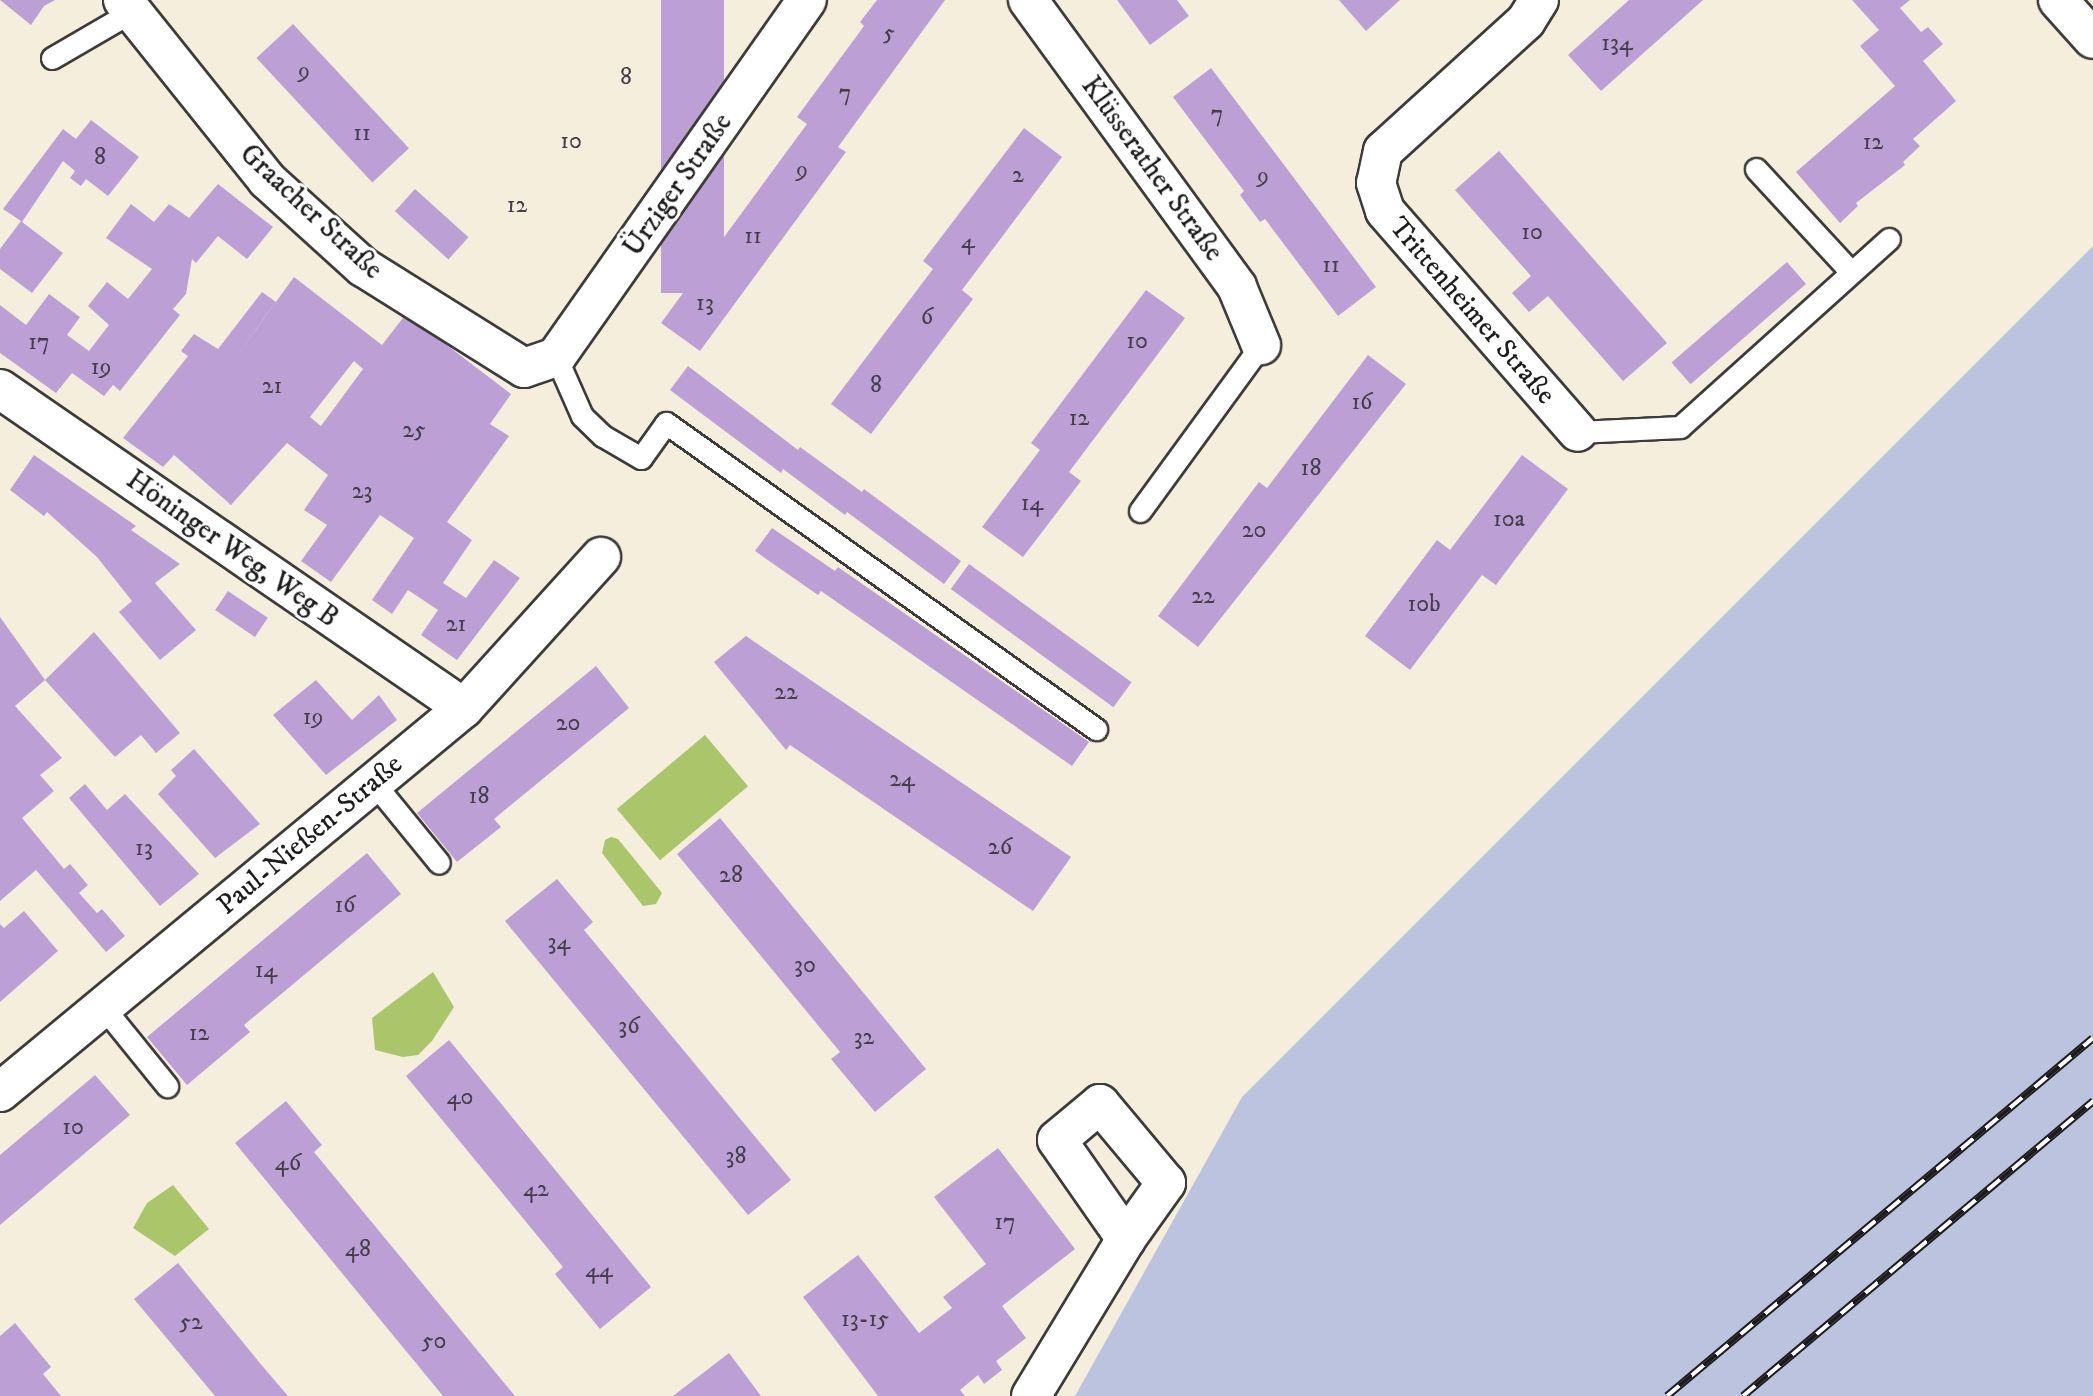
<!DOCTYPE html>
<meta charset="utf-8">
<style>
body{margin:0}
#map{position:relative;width:2093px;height:1396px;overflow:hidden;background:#f6eedd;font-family:"IM FELL DW Pica",serif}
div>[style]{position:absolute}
.industrial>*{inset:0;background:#bcc3de}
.green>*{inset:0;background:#abc56b;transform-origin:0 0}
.building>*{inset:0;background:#bca0d5;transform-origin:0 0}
.roads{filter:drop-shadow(2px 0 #3d3c39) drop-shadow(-2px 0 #3d3c39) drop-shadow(0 2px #3d3c39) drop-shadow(0 -2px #3d3c39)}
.lane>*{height:21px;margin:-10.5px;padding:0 10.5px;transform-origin:10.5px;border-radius:10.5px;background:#fff}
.street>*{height:38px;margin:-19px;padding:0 19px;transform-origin:19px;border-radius:19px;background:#fff}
.secondary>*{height:38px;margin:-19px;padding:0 19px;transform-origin:19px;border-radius:19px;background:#fff}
.rail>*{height:8px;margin-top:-4px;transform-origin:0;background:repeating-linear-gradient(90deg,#fff 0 16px,#1c1c1c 0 32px);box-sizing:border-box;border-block:2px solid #1c1c1c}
span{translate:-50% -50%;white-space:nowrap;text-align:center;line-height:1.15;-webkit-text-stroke:6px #fff;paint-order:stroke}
.number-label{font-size:24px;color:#443d4a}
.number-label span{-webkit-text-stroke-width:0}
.street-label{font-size:28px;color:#1c1c1c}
</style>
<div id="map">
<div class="industrial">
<i style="clip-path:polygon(2093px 246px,2093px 1396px,1075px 1396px,1242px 1097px)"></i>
</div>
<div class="green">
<i style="left:705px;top:735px;width:67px;height:115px;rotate:50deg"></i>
<i style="clip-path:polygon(611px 837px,618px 839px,662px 893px,656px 904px,643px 906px,602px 853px,605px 840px)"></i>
<i style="clip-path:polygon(433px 972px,454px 1007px,432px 1041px,418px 1055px,403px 1057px,375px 1050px,372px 1018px)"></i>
<i style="clip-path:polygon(173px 1185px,209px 1229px,175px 1256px,133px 1228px,147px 1203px)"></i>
</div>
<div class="building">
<i style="clip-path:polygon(0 0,55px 0,44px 6px,31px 25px)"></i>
<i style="left:661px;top:0;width:63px;height:293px"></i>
<i style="clip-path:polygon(877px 0,945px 0,838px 147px,846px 152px,700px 351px,661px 323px,807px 124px,797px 117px,864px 26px,860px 22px)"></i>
<i style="clip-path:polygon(1117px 0,1177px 0,1189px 16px,1150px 45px)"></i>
<i style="clip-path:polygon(1339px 0,1400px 0,1366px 31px)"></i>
<i style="clip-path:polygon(1629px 0,1703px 0,1601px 91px,1568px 55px)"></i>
<i style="clip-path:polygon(1852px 0,1910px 0,1900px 8px,1921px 32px,1928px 27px,1943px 44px,1923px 61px,1956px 101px,1913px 139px,1920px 146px,1903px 162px,1905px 165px,1856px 203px,1858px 206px,1840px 223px,1796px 172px,1895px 86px,1860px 46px,1879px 30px)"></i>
<i style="left:293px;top:24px;width:170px;height:50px;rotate:47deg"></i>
<i style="clip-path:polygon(1211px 68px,1376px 287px,1338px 316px,1265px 219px,1260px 222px,1240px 195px,1244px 191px,1173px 97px)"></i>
<i style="clip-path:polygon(91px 120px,139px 157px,108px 196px,86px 179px,81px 186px,70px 178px,75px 171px,63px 161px,22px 222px,63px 253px,32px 293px,0 269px,0 249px,21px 221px,3px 209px,63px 129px,76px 139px)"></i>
<i style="clip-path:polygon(1024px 128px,1062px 157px,962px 290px,973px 299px,871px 434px,831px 404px,933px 269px,923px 261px)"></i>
<i style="clip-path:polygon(1499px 151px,1667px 343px,1623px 381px,1548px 296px,1529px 312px,1512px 293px,1531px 276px,1455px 190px)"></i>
<i style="clip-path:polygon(218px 184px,273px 227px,247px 259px,218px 236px,196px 263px,192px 259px,186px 294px,173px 309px,180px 315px,120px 391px,113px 385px,104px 396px,72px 373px,56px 393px,0 353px,0 305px,26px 325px,49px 294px,80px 317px,67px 335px,89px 351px,109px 325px,88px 306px,107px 282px,128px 299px,152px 269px,106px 238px,131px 204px,154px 222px,169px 204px,189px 218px)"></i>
<i style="left:415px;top:189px;width:72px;height:30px;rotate:42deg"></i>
<i style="left:1787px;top:262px;width:29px;height:153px;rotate:49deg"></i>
<i style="clip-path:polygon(evenodd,294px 277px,382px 345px,406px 314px,511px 394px,490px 424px,509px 436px,447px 522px,472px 540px,443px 583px,466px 598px,494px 560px,520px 578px,457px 660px,421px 635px,438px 610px,408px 590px,392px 614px,372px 600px,414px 538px,380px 515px,331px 582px,301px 561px,327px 525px,304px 510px,328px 475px,287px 443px,231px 505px,174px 455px,163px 467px,123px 438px,188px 356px,181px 351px,194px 334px,218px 349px,262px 292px,276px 302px,233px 361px,294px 277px,354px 361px,363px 369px,321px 426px,310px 417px,354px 361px)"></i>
<i style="clip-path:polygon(1146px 290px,1185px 318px,1069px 472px,1081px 481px,1023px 557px,982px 527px,1040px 450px,1031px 443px)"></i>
<i style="clip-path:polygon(1368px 355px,1406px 384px,1198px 647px,1158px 616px,1259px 482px,1267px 488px)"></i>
<i style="clip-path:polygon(688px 366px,798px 450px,800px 447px,862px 492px,864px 489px,961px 561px,944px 584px,847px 512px,845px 515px,783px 469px,781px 473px,670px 390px)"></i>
<i style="clip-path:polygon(34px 455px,136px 526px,131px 530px,180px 564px,155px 583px,196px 630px,160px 660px,119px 612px,132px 601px,97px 557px,47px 512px,44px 516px,10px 490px)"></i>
<i style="clip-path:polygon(1522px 455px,1568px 489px,1496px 585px,1482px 575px,1410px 670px,1365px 636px,1437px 540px,1450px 550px)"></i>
<i style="clip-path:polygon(772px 528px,835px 571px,838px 567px,1089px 742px,1072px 766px,821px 591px,818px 595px,755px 551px)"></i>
<i style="left:969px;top:564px;width:201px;height:31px;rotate:36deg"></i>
<i style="left:228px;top:591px;width:48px;height:23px;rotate:34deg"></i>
<i style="clip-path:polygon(0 617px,45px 680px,15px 706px,62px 758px,40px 775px,54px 791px,22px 818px,64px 869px,70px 864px,88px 885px,79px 893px,97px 913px,102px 909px,125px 936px,106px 952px,36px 870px,0 901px)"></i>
<i style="clip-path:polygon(94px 632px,180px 733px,156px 753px,141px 735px,115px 757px,45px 680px)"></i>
<i style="clip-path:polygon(746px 636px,1071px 857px,1033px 911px,790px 745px,786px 750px,714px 662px)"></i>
<i style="clip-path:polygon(596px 666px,629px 708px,494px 819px,501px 827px,457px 862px,417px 813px)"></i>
<i style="clip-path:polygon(316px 680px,352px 720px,379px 695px,397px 720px,326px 775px,273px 715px)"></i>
<i style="clip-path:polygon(194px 749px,260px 824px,215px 858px,158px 794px,176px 776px,171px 770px)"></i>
<i style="clip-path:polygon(85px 784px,107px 810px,125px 794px,199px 874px,160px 906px,69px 798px)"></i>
<i style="clip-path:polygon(720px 818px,926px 1069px,875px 1112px,831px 1059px,840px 1052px,677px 854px)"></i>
<i style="clip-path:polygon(367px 853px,401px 894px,244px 1025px,250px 1032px,187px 1085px,147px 1037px)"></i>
<i style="clip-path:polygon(557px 879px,593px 922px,584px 930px,791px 1180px,748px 1215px,505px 921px)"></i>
<i style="clip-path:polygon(24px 911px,58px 951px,0 1002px,0 924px,4px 928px)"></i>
<i style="clip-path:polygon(449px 1040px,651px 1287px,600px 1329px,555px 1274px,563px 1267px,406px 1076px)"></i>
<i style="clip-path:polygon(95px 1075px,130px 1115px,0 1225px,0 1155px)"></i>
<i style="clip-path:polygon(286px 1101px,322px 1145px,314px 1152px,515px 1396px,443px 1396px,235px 1143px)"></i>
<i style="clip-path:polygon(998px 1148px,1075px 1249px,1002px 1306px,1026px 1338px,996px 1361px,1002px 1370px,984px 1384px,978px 1375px,960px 1390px,965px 1396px,878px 1396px,803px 1297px,858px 1255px,919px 1333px,952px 1308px,943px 1297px,986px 1264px,934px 1197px)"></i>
<i style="clip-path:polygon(178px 1263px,259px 1362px,288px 1396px,215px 1396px,134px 1299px)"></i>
<i style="clip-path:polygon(15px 1323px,51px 1367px,43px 1374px,61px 1396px,0 1396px,0 1336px)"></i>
<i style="clip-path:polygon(729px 1353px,761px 1396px,673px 1396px)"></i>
</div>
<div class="roads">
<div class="lane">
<i style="left:52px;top:58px;width:91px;rotate:-30.2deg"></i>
<i style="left:1756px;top:169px;width:139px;rotate:47.3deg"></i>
<i style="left:556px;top:357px;width:64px;rotate:66.2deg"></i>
<i style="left:582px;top:416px;width:29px;rotate:44deg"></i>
<i style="left:603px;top:436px;width:44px;rotate:30.1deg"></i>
<i style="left:641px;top:458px;width:43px;rotate:-54.5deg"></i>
<i style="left:666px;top:423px;width:528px;rotate:35.44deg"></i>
<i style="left:1578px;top:432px;width:102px;rotate:-2.8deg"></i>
<i style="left:1680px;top:427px;width:281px;rotate:-42deg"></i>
<i style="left:1140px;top:511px;width:205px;rotate:-53.9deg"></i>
<i style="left:373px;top:782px;width:104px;rotate:50.8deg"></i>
<i style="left:103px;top:1007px;width:102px;rotate:51deg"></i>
</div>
<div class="street">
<i style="left:123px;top:0;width:231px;rotate:51.3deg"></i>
<i style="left:267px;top:180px;width:130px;rotate:42.2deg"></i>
<i style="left:363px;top:267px;width:190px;rotate:32.1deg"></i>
<i style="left:524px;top:368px;width:34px;rotate:-19deg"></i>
<i style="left:556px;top:357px;width:436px;rotate:-54.9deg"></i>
<i style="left:1028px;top:0;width:355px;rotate:53.9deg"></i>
<i style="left:1237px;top:287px;width:63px;rotate:67.5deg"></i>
<i style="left:1539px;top:0;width:25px;rotate:122deg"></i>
<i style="left:1526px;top:21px;width:193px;rotate:137.7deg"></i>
<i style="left:1383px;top:151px;width:33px;rotate:102deg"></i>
<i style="left:1376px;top:183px;width:29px;rotate:72deg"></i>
<i style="left:1385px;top:211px;width:293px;rotate:48.9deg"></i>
<i style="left:0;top:389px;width:563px;rotate:34.51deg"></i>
<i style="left:0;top:1092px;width:602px;rotate:-39.61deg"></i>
<i style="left:464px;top:708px;width:204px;rotate:-47.8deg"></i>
<i style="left:1031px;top:1396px;width:184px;rotate:-58.8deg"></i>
<i style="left:1126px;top:1239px;width:69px;rotate:-54.5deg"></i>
<i style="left:1166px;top:1183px;width:103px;rotate:-129.9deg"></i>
<i style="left:1100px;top:1104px;width:56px;rotate:140.1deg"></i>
<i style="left:1057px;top:1140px;width:121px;rotate:55.1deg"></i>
</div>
<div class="secondary">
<i style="left:2058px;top:0;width:52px;rotate:48.1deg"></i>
</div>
</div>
<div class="rail">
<i style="left:1667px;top:1396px;width:556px;rotate:-40.04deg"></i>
<i style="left:1743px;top:1396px;width:458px;rotate:-40.1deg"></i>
</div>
<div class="number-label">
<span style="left:889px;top:34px">5</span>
<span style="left:1617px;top:44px">134</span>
<span style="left:304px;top:72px">9</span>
<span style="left:626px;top:78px">8</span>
<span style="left:845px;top:94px">7</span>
<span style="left:1217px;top:115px">7</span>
<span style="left:362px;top:134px">11</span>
<span style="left:571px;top:142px">10</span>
<span style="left:1873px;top:143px">12</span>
<span style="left:100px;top:158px">8</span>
<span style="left:802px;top:171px">9</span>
<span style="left:1018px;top:176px">2</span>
<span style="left:1263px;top:177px">9</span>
<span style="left:517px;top:206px">12</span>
<span style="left:1532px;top:233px">10</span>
<span style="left:753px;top:237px">11</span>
<span style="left:968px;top:242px">4</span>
<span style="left:1331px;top:266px">11</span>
<span style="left:705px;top:304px">13</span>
<span style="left:927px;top:318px">6</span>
<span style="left:1137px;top:342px">10</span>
<span style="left:39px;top:343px">17</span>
<span style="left:101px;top:368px">19</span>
<span style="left:876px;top:386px">8</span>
<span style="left:272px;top:387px">21</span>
<span style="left:1362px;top:403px">16</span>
<span style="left:1079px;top:419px">12</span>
<span style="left:414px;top:431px">25</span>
<span style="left:1311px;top:469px">18</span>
<span style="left:362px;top:492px">23</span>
<span style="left:1032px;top:504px">14</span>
<span style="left:1509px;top:520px">10a</span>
<span style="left:1254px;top:531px">20</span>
<span style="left:1203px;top:597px">22</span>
<span style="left:1424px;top:605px">10b</span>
<span style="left:456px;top:625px">21</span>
<span style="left:786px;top:693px">22</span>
<span style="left:313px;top:718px">19</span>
<span style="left:568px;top:724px">20</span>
<span style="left:902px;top:780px">24</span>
<span style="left:479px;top:797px">18</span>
<span style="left:1000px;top:848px">26</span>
<span style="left:144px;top:849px">13</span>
<span style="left:731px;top:876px">28</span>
<span style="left:345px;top:906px">16</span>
<span style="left:559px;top:943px">34</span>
<span style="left:805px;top:966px">30</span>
<span style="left:266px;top:971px">14</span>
<span style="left:629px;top:1027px">36</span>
<span style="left:199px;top:1034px">12</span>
<span style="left:864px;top:1038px">32</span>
<span style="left:460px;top:1098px">40</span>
<span style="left:73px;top:1128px">10</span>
<span style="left:736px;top:1157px">38</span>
<span style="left:288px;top:1164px">46</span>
<span style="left:536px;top:1190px">42</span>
<span style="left:1005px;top:1223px">17</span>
<span style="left:358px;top:1250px">48</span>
<span style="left:599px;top:1271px">44</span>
<span style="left:865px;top:1320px">13-15</span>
<span style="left:191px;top:1323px">52</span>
<span style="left:434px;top:1342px">50</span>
</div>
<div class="street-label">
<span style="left:1152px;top:169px;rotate:54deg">Klüsserather Straße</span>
<span style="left:678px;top:185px;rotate:-55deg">Ürziger Straße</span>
<span style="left:311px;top:212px;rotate:43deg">Graacher Straße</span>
<span style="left:1472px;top:311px;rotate:49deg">Trittenheimer Straße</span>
<span style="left:232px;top:549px;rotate:35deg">Höninger Weg, Weg B</span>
<span style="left:310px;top:835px;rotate:-40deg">Paul-Nießen-Straße</span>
</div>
</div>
